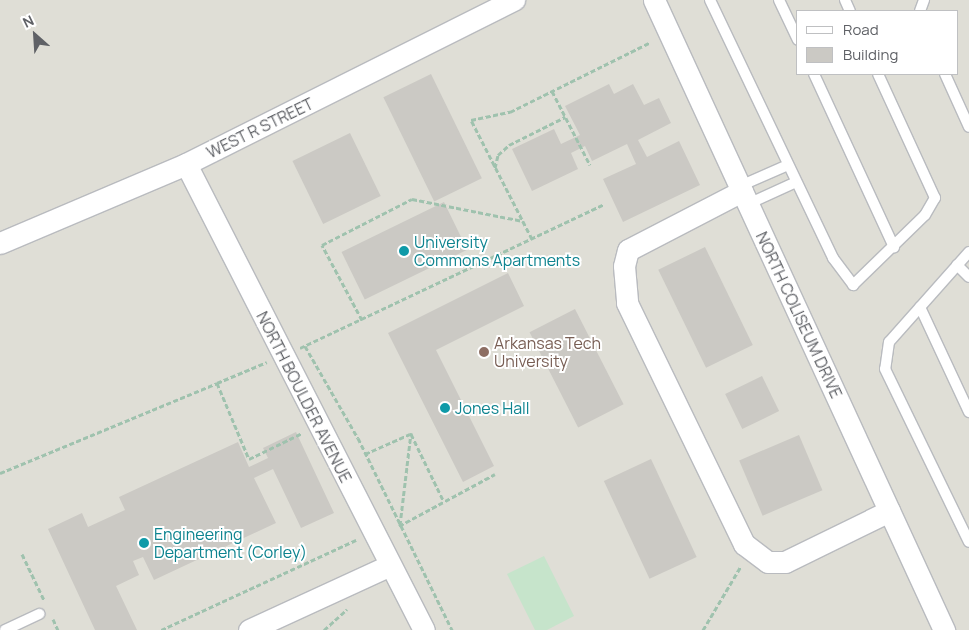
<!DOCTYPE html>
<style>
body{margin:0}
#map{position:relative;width:969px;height:630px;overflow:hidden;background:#efefe7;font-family:Manrope,sans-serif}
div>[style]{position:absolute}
.education>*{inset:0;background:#dfded6}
.green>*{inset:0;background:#c6e4cb}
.building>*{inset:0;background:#cbc9c4;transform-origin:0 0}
.path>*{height:3px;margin-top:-1.5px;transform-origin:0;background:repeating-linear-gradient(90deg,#9fc2ae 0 5px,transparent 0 7.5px)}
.roads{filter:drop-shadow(1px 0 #b9bbbf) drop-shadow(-1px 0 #b9bbbf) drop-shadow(0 1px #b9bbbf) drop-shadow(0 -1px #b9bbbf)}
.lane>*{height:10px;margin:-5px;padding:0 5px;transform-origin:5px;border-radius:5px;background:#fff}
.street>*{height:21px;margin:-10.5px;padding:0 10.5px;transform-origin:10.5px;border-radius:10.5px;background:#fff}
.dots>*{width:14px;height:14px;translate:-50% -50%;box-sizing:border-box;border:2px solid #fff;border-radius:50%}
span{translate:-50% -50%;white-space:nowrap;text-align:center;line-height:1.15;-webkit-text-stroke:4px #fff;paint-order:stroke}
.street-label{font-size:16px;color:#5f6166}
.culture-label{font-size:16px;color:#0d838f}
.left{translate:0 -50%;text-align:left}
.education-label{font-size:16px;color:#785e54}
.legend{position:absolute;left:796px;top:10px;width:162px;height:65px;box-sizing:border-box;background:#fff;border:1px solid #bfc0c2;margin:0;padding:6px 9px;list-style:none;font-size:15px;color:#5f6166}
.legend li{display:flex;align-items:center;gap:10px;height:25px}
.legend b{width:25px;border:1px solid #bfc0c2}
.north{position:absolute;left:10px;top:10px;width:50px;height:50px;-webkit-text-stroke:4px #fff;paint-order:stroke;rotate:334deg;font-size:14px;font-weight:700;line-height:20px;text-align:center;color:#5f6166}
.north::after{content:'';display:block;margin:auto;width:18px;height:22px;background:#5f6166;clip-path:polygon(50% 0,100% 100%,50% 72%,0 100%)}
</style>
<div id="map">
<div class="education">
<i style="clip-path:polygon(evenodd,0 0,969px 0,969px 630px,0 630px,0 0,798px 11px,958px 11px,958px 74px,798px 74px,798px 11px)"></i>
</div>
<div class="green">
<i style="clip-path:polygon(544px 556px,574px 616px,547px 630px,535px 630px,507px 574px)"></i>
</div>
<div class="building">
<i style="left:431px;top:74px;width:116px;height:53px;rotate:64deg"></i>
<i style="clip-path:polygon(609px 84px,614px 94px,633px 84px,644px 105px,659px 98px,671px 123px,638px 140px,647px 157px,679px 141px,700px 185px,623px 222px,603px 179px,636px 164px,627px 144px,592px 161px,585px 146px,571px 153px,578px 169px,532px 191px,512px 149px,554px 129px,561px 144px,580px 135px,565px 106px)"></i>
<i style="left:350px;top:133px;width:70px;height:64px;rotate:64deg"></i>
<i style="left:444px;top:202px;width:53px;height:114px;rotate:64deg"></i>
<i style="left:705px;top:247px;width:109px;height:52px;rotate:64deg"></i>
<i style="clip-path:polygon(508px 273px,524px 306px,436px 350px,494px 466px,463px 482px,388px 333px)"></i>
<i style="left:575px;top:309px;width:107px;height:51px;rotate:63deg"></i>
<i style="left:762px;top:376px;width:39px;height:41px;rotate:64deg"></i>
<i style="clip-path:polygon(296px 432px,334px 513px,301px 528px,273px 469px,254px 478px,276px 523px,154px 580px,143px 557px,133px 561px,139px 575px,116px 586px,137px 630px,95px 630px,48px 529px,82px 513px,88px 527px,125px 510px,119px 497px,238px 442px,249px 467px,268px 458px,263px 448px)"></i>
<i style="left:799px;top:435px;width:60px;height:65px;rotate:67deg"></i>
<i style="left:651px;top:459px;width:108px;height:52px;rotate:65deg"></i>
</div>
<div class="path">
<i style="left:552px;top:91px;width:83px;rotate:62.8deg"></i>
<i style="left:495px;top:168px;width:13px;rotate:-77deg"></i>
<i style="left:498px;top:155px;width:15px;rotate:-42deg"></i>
<i style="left:509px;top:145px;width:63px;rotate:-26.6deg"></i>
<i style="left:532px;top:239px;width:134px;rotate:-117.1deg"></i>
<i style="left:471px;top:120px;width:40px;rotate:-12deg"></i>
<i style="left:510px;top:112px;width:157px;rotate:-26.4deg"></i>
<i style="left:362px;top:320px;width:85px;rotate:-118.1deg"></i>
<i style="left:322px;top:245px;width:101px;rotate:-27.1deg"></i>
<i style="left:412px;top:199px;width:113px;rotate:11.2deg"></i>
<i style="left:305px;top:346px;width:106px;rotate:60.1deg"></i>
<i style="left:358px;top:438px;width:214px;rotate:63.9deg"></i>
<i style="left:300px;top:348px;width:337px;rotate:-25.3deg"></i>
<i style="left:217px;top:383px;width:54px;rotate:-22.8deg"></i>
<i style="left:411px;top:434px;width:73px;rotate:64.1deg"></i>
<i style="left:365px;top:454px;width:49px;rotate:-24deg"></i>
<i style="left:0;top:473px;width:235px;rotate:-22.5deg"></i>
<i style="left:217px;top:383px;width:82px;rotate:67.2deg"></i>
<i style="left:249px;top:459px;width:59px;rotate:-26.1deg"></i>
<i style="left:400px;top:525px;width:93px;rotate:-83.2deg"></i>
<i style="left:399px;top:526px;width:109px;rotate:-28.4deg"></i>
<i style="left:22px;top:554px;width:51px;rotate:64.4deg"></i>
<i style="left:53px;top:619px;width:12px;rotate:66deg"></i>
<i style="left:161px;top:630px;width:215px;rotate:-24.8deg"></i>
<i style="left:324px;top:630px;width:31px;rotate:-42deg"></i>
<i style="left:703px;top:630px;width:74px;rotate:-59.3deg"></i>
</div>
<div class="roads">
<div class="lane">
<i style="left:710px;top:0;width:286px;rotate:64.5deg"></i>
<i style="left:833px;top:258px;width:34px;rotate:53deg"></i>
<i style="left:853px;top:285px;width:100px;rotate:-44.2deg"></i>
<i style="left:925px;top:215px;width:20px;rotate:-60deg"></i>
<i style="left:935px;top:198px;width:136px;rotate:-114.7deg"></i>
<i style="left:779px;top:0;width:44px;rotate:64.6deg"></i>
<i style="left:845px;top:0;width:12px;rotate:66deg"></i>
<i style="left:920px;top:11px;width:12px;rotate:-70deg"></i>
<i style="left:814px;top:74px;width:191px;rotate:65.2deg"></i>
<i style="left:945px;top:74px;width:58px;rotate:65.6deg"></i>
<i style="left:740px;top:186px;width:52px;rotate:-23.6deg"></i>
<i style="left:748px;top:204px;width:53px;rotate:-24.6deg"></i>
<i style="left:969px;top:252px;width:120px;rotate:131.6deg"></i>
<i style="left:889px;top:342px;width:27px;rotate:98deg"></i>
<i style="left:885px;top:369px;width:192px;rotate:64.1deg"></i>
<i style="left:957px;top:265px;width:17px;rotate:45deg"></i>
<i style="left:920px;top:307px;width:116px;rotate:65deg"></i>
<i style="left:5px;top:630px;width:38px;rotate:-25deg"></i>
</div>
<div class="street">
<i style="left:654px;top:0;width:694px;rotate:65.28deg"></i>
<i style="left:186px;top:164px;width:523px;rotate:62.95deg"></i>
<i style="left:742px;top:191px;width:128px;rotate:152.6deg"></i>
<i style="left:628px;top:250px;width:16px;rotate:104deg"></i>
<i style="left:624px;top:266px;width:37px;rotate:85deg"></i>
<i style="left:627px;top:303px;width:268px;rotate:64.1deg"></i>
<i style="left:744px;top:544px;width:30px;rotate:37deg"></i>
<i style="left:768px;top:562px;width:17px"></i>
<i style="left:785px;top:562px;width:116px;rotate:-26.1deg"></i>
<i style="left:0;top:243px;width:202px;rotate:-23deg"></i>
<i style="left:186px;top:164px;width:367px;rotate:-26.6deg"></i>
<i style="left:249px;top:630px;width:155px;rotate:-24.7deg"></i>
</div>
</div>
<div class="dots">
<i style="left:404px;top:251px;background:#0f9aa8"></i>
<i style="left:484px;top:352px;background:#8d6e63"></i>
<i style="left:445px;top:408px;background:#0f9aa8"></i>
<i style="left:144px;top:543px;background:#0f9aa8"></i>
</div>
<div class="street-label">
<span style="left:260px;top:128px;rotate:-26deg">WEST R STREET</span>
<span style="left:799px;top:315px;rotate:65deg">NORTH COLISEUM DRIVE</span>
<span style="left:304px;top:397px;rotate:63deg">NORTH BOULDER AVENUE</span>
</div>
<div class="culture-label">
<span class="left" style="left:414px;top:251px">University<br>Commons Apartments</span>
<span class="left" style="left:455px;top:408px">Jones Hall</span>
<span class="left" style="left:154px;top:543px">Engineering<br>Department (Corley)</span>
</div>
<div class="education-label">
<span class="left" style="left:494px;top:352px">Arkansas Tech<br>University</span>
</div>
<ul class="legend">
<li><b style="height:6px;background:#fff"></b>Road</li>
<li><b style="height:14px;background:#cbc9c4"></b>Building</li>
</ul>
<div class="north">N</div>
</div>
